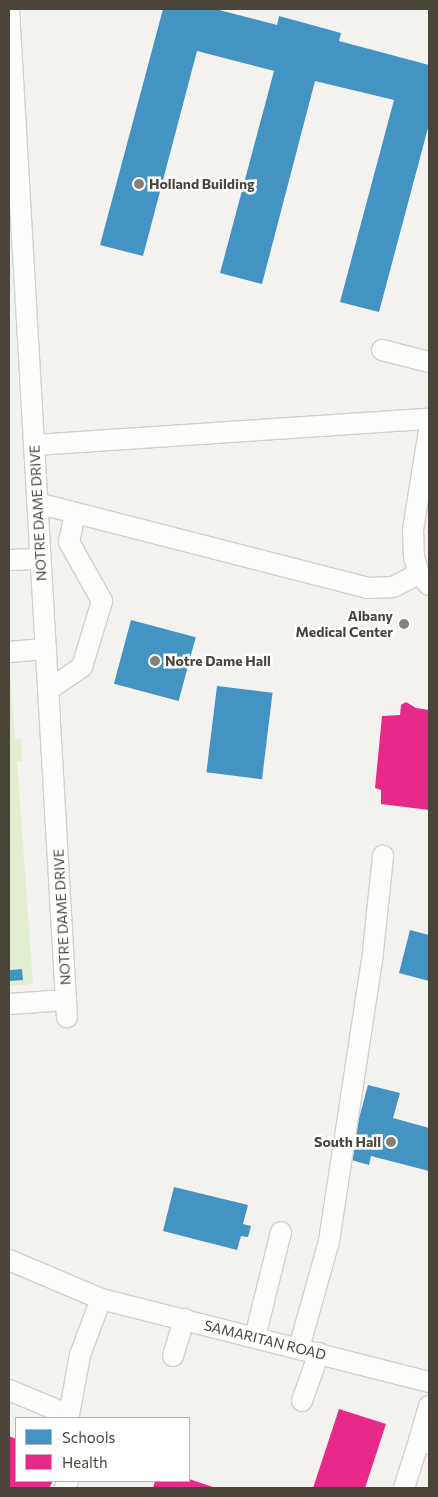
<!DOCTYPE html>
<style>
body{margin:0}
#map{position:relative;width:438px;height:1497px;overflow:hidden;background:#f4f2ee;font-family:Commissioner,sans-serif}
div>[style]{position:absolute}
.green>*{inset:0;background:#e1eecf}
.schools>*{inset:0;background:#4393c3;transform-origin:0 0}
.health>*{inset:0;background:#e7298a}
.roads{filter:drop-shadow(1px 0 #d2d0cb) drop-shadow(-1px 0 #d2d0cb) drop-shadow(0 1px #d2d0cb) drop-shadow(0 -1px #d2d0cb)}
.minor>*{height:20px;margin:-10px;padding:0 10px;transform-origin:10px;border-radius:10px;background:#fdfdfc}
.dots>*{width:14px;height:14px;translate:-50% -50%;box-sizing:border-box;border:2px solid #fff;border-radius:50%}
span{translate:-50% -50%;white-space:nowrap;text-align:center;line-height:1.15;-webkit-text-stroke:5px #fff;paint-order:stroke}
.poi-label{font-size:14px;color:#4b4439;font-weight:700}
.left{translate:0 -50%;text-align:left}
.right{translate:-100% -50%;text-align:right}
.street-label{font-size:14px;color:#4b4439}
.frame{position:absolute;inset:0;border:10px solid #4b4439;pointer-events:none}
.legend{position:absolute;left:15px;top:1417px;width:175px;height:65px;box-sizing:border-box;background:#fff;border:1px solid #b7b4b0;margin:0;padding:6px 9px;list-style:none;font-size:15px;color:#4b4439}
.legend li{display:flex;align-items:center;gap:10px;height:25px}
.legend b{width:25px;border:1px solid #b7b4b0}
</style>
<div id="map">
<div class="green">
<i style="clip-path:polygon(9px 664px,15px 739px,21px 739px,22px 761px,17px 762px,33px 984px,9px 986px)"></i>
</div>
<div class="schools">
<i style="clip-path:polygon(163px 9px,215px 9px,277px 25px,279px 16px,341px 33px,339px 41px,429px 65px,429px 124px,379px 312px,340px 302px,394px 100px,315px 81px,262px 284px,220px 273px,274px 71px,197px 51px,143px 256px,100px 245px)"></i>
<i style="left:131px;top:620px;width:67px;height:66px;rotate:15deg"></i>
<i style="left:217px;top:686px;width:56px;height:87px;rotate:7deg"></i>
<i style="clip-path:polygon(410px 930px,429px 935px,429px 981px,399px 973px)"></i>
<i style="left:22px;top:969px;width:11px;height:13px;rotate:85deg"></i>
<i style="clip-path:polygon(368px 1085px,400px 1093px,393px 1118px,429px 1128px,429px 1171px,371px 1156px,369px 1165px,348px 1159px)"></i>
<i style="clip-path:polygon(174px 1187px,248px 1205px,243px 1224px,251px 1226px,248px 1237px,241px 1236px,237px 1250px,163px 1231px)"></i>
</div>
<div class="health">
<i style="clip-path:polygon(406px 702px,416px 708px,429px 710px,429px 810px,381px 804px,381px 790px,375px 788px,382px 716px,400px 715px,401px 705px)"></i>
<i style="clip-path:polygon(339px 1409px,386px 1424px,365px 1488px,313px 1488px)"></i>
<i style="clip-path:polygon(9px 1436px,16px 1439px,16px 1481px,53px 1481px,49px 1488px,9px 1488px)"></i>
<i style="clip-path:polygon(189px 1479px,216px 1488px,153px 1488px,155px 1481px)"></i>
</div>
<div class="roads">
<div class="minor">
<i style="left:9px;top:9px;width:1010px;rotate:86.71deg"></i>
<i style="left:382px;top:350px;width:49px;rotate:14.3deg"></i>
<i style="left:429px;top:430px;width:101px;rotate:99.1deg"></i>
<i style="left:413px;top:530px;width:27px;rotate:88deg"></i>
<i style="left:414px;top:557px;width:18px;rotate:74deg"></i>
<i style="left:419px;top:574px;width:15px;rotate:48deg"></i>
<i style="left:34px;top:445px;width:396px;rotate:-3.8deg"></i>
<i style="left:37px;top:503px;width:341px;rotate:14.4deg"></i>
<i style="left:367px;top:588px;width:26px;rotate:-2deg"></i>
<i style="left:393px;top:587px;width:29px;rotate:-27deg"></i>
<i style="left:9px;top:560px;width:31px;rotate:-2deg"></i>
<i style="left:9px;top:652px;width:37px;rotate:-5deg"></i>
<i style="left:48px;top:690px;width:41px;rotate:-34.1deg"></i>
<i style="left:82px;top:667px;width:69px;rotate:-73.1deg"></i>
<i style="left:102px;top:601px;width:68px;rotate:-119.2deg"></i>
<i style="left:69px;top:542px;width:29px;rotate:-78deg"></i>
<i style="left:10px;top:1004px;width:56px;rotate:-4.1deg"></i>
<i style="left:9px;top:1260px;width:100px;rotate:23deg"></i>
<i style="left:101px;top:1299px;width:338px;rotate:14.2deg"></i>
<i style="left:255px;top:1337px;width:108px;rotate:-76.1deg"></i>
<i style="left:299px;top:1348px;width:111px;rotate:-74.3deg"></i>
<i style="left:329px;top:1241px;width:283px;rotate:-81.3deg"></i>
<i style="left:372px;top:961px;width:106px;rotate:-84deg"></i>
<i style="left:173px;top:1356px;width:39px;rotate:-73deg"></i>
<i style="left:9px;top:1390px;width:65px;rotate:22.6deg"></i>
<i style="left:69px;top:1415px;width:61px;rotate:-79.6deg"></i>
<i style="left:80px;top:1355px;width:60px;rotate:-69.4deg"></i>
<i style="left:302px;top:1401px;width:51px;rotate:-70.5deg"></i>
<i style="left:429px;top:1406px;width:36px;rotate:106deg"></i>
<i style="left:419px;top:1441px;width:10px;rotate:17deg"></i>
<i style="left:65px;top:1488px;width:8px;rotate:-67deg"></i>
<i style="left:404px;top:1488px;width:49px;rotate:-72.3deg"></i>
</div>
</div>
<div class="dots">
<i style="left:139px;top:184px;background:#868178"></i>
<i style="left:404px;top:624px;background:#868178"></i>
<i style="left:155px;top:661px;background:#868178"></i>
<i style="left:391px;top:1142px;background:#868178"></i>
</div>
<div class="poi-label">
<span class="left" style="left:149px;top:184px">Holland Building</span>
<span class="right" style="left:393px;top:624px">Albany<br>Medical Center</span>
<span class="left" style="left:165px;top:661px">Notre Dame Hall</span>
<span class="right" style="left:381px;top:1142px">South Hall</span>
</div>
<div class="street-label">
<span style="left:38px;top:513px;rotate:-93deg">NOTRE DAME DRIVE</span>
<span style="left:62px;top:917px;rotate:-93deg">NOTRE DAME DRIVE</span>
<span style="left:265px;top:1340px;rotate:14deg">SAMARITAN ROAD</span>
</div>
<div class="frame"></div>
<ul class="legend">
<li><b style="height:14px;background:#4393c3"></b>Schools</li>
<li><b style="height:14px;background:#e7298a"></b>Health</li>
</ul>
</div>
